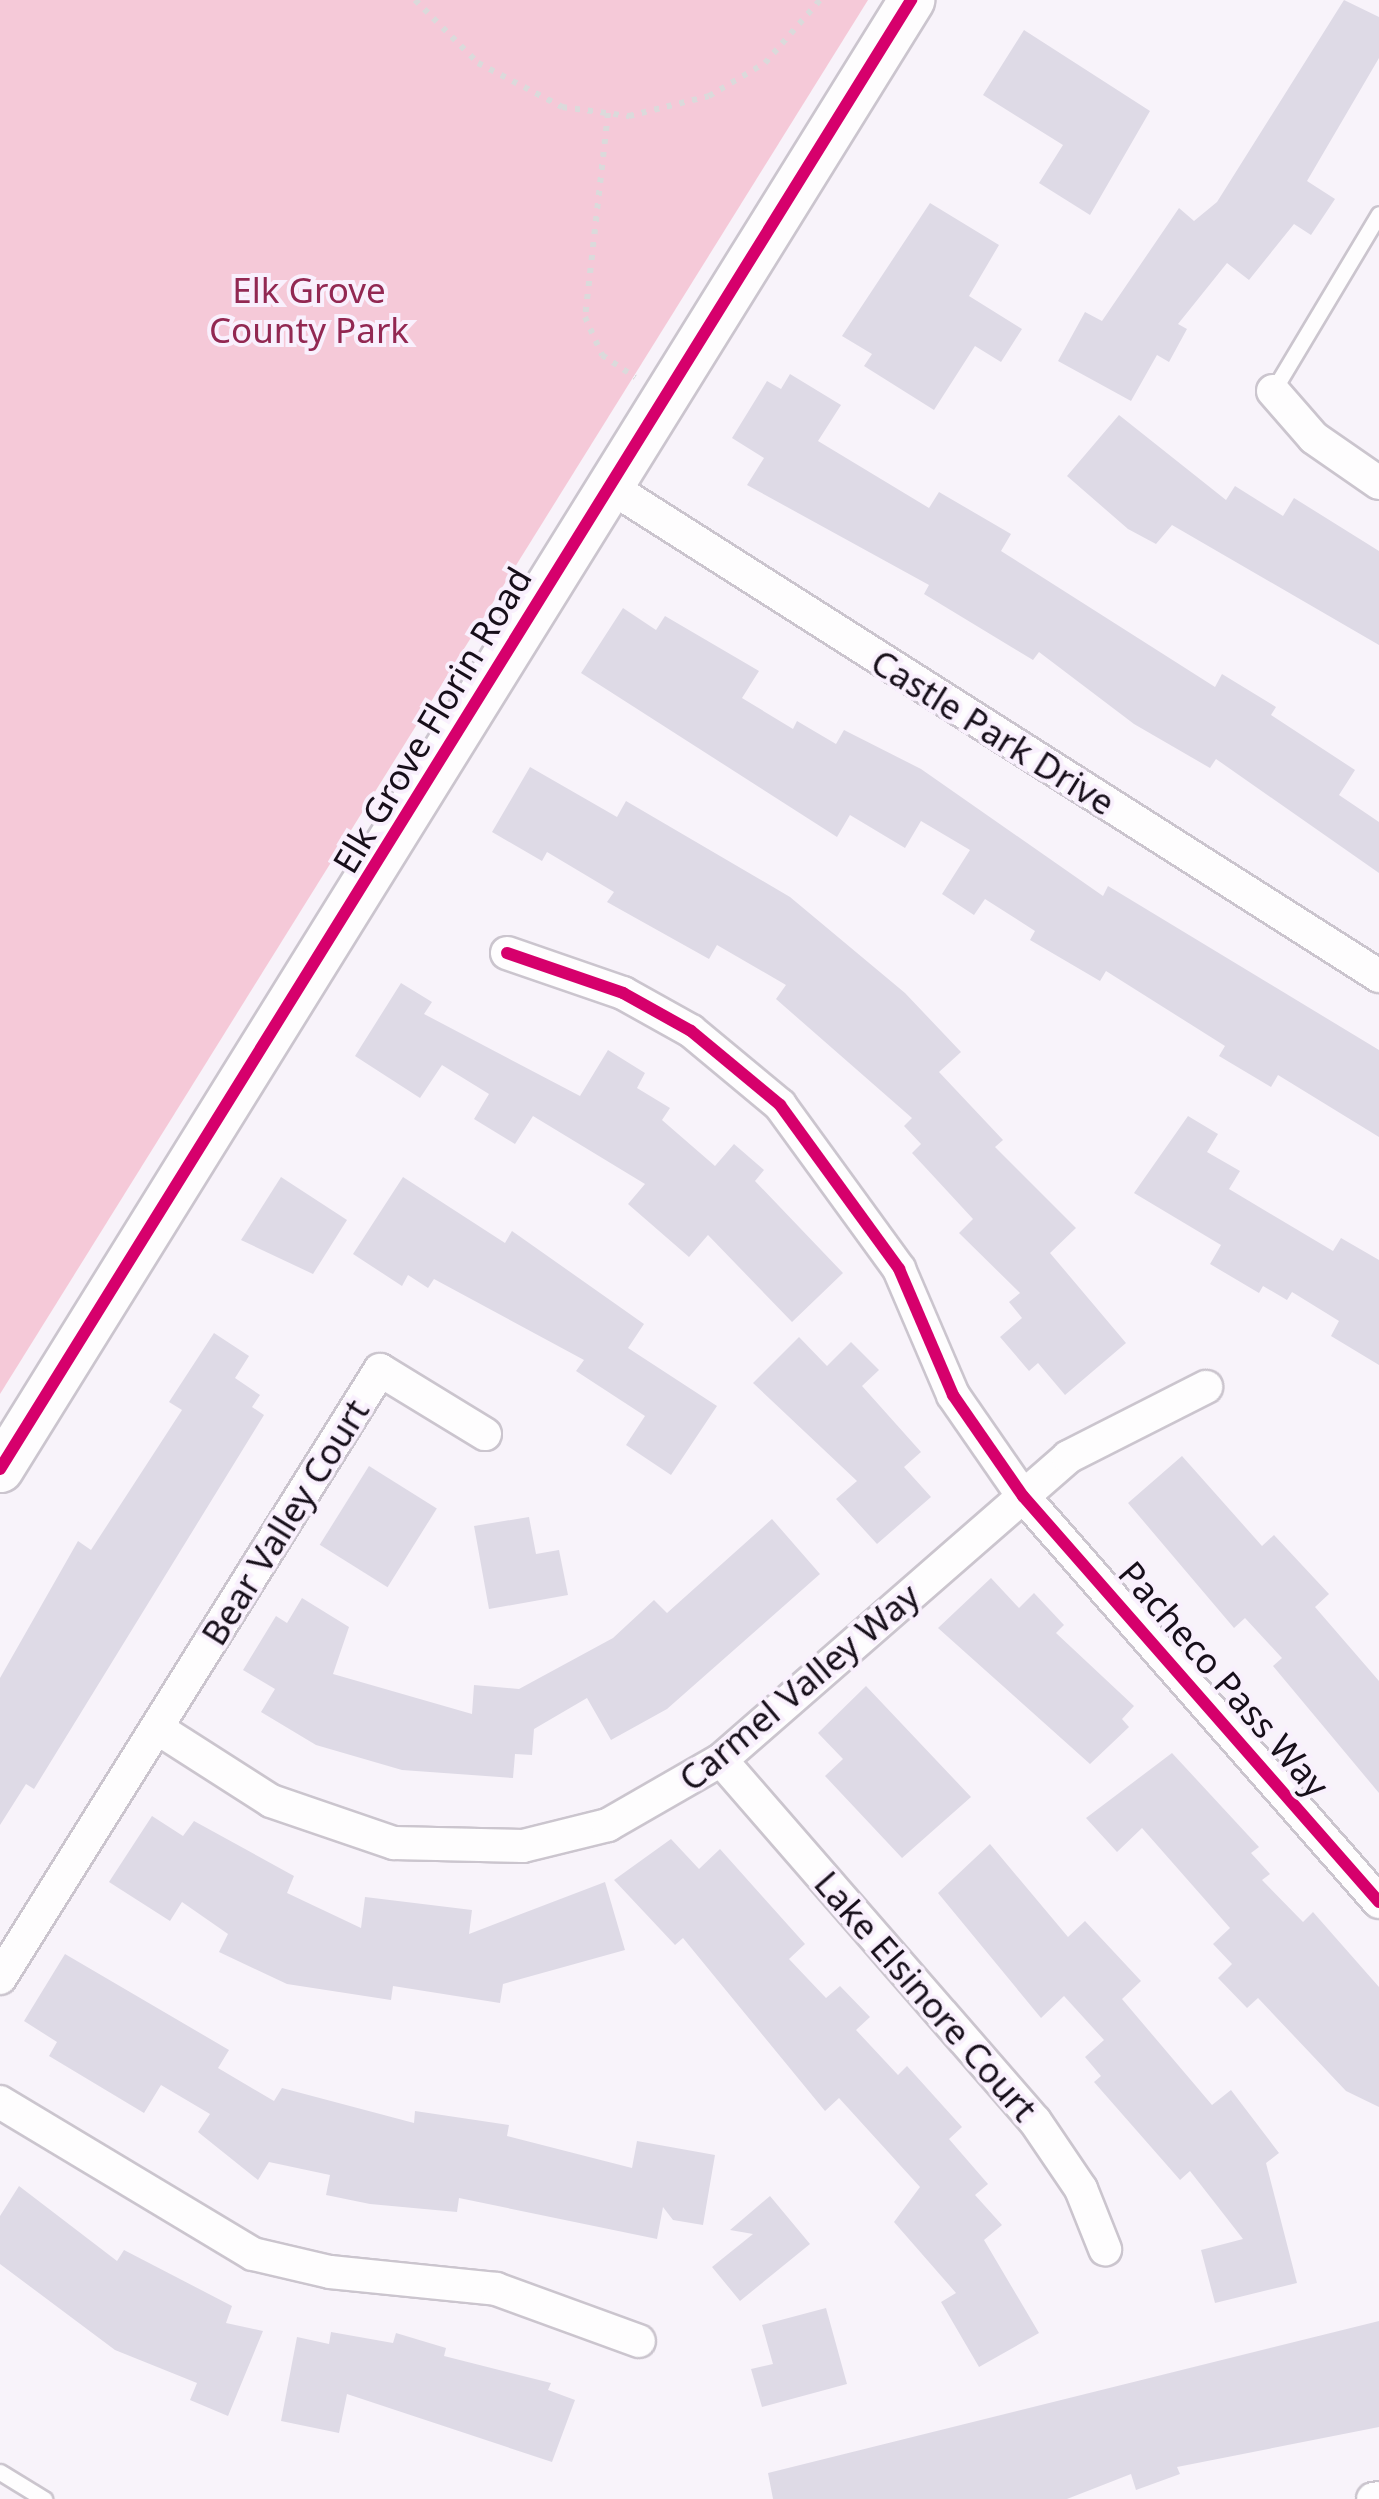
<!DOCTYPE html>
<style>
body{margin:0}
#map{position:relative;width:1379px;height:2499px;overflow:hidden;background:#f8f3fa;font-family:"Noto Sans",sans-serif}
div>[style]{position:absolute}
.green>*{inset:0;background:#f5c9d8}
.building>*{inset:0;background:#dedae6;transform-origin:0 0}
.path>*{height:6px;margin-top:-3px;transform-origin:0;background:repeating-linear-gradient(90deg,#dbdadb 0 5px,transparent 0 13px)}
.roads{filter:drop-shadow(2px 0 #cbc5ce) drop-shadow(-2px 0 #cbc5ce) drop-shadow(0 2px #cbc5ce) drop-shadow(0 -2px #cbc5ce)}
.service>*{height:15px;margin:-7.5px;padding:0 7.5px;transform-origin:7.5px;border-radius:7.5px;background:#fefdfe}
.minor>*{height:32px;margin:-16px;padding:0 16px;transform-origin:16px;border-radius:16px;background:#fefdfe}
.secondary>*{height:45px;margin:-22.5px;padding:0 22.5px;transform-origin:22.5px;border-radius:22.5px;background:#fefdfe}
.cycleway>*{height:12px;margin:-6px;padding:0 6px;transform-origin:6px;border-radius:6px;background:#d6006c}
span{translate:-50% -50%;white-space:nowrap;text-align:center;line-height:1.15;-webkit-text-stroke:8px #f9f0fd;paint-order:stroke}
.park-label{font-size:35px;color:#922852}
.street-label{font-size:35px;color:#170f1a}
</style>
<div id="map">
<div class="green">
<i style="clip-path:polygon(0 0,868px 0,0 1394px)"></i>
</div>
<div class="building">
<i style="clip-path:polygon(1344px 0,1379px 17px,1379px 58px,1307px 181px,1335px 199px,1311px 235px,1294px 224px,1249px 280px,1227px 263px,1178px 324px,1187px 329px,1169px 362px,1157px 355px,1131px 401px,1058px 361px,1085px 312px,1102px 321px,1179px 208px,1194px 221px,1217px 202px)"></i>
<i style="clip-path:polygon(1024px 30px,1150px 111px,1090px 215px,1039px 183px,1063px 145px,983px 95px)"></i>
<i style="clip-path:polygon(930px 203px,999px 245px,969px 296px,1022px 329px,1001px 362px,975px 346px,934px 410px,864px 366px,872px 354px,842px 336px)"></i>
<i style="clip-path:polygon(790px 374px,841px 405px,818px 441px,929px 508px,939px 492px,1011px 534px,1001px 551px,1215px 687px,1222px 674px,1276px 707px,1271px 715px,1355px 770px,1339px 795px,1379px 822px,1379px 873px,1216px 759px,1210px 768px,1134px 724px,1039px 652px,1033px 660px,924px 594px,929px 585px,747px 485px,764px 458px,732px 438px,767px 381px,781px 389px)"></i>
<i style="clip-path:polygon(1119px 415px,1226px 500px,1235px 486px,1283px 516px,1294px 498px,1379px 551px,1379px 645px,1172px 525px,1156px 544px,1128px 529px,1067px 476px)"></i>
<i style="clip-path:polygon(623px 608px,656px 630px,665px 616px,759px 671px,742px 698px,793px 729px,797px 721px,836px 744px,844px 730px,921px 769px,1103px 896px,1108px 886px,1379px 1050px,1379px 1137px,1278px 1075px,1271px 1087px,1219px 1056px,1225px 1046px,1106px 971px,1100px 981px,1030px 940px,1035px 931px,985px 899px,974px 915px,942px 894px,970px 850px,921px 821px,905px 848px,850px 815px,837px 837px,581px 673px)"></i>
<i style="clip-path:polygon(530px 767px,617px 817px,626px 801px,790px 897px,905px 993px,961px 1052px,939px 1072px,1003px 1140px,995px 1147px,1076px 1228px,1050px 1253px,1126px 1343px,1065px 1395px,1038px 1363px,1029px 1371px,1000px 1337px,1022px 1318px,1009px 1302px,1020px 1293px,959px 1233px,973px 1219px,912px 1153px,921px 1144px,904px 1126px,912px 1118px,776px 999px,786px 985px,717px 945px,709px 959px,607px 902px,614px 892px,547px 852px,542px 861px,492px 832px)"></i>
<i style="clip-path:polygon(401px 983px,432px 1002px,424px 1014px,580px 1096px,608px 1050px,645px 1073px,637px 1088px,670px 1108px,662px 1120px,715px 1166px,734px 1144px,764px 1170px,755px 1181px,843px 1273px,792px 1322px,708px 1235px,689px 1257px,628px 1204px,645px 1184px,533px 1116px,515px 1144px,474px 1119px,489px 1094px,442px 1065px,420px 1098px,355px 1056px)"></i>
<i style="clip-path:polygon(1188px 1116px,1218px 1134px,1207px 1152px,1240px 1171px,1229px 1189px,1333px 1251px,1341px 1238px,1379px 1260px,1379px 1365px,1331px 1336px,1339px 1321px,1292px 1292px,1287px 1300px,1263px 1286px,1259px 1293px,1210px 1264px,1221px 1245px,1134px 1193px)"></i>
<i style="clip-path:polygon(281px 1177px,347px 1220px,313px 1274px,241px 1240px)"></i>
<i style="clip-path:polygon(403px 1177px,505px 1243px,512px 1231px,644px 1324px,628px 1348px,717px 1406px,671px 1475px,626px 1445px,645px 1416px,576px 1371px,584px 1360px,434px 1279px,428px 1288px,408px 1275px,402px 1286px,353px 1254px)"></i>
<i style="clip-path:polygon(214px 1333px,249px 1356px,235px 1378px,260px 1395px,252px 1407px,264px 1415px,34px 1789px,26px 1784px,0 1825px,0 1678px,78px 1541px,91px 1550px,182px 1410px,169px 1402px)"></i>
<i style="clip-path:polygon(799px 1337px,827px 1366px,851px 1342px,879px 1370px,862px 1386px,921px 1452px,904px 1467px,931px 1497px,877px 1544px,836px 1499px,857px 1481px,753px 1383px)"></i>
<i style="clip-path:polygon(1182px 1456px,1262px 1546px,1274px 1535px,1329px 1594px,1315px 1607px,1379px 1681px,1379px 1793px,1273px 1666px,1282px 1658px,1245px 1618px,1234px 1628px,1128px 1503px)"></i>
<i style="left:369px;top:1466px;width:80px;height:93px;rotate:32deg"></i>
<i style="clip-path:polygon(529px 1517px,536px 1554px,559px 1550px,568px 1595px,489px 1609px,474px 1526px)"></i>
<i style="clip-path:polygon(772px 1519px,820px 1574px,667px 1709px,611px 1740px,587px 1698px,534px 1729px,532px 1755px,515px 1754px,513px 1778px,402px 1770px,316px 1745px,261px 1712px,275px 1689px,243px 1670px,276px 1616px,287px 1623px,302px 1598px,349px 1627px,333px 1674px,472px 1714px,474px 1685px,519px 1689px,613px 1638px,654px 1600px,667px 1613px)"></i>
<i style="clip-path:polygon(991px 1578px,1019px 1608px,1034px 1593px,1064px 1625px,1056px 1633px,1134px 1706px,1122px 1719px,1129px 1727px,1090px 1764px,938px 1628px)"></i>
<i style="clip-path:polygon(866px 1686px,971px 1797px,902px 1858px,825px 1776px,843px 1759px,818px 1733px)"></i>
<i style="clip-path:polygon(1172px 1753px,1259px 1847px,1251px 1853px,1270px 1874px,1262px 1880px,1303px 1922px,1313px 1912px,1379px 1987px,1379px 2107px,1346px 2091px,1258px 1998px,1247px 2008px,1218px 1978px,1232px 1964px,1213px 1944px,1230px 1928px,1142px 1828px,1117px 1852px,1086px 1818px)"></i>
<i style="clip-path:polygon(152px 1816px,183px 1836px,194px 1821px,294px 1876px,287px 1893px,361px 1928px,365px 1897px,472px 1910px,469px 1934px,605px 1882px,625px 1950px,503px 1984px,500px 2003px,393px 1986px,391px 2000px,287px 1984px,219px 1952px,228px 1934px,182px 1902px,170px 1921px,109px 1882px)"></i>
<i style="clip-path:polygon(671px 1839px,699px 1869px,720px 1849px,805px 1944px,789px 1959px,826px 1998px,840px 1986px,870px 2017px,856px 2030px,898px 2075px,907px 2066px,962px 2127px,949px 2139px,988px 2184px,975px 2195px,1002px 2225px,984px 2240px,1039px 2333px,979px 2367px,941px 2302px,956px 2293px,894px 2222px,920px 2187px,839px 2098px,825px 2111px,683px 1938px,675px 1945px,614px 1880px)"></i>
<i style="clip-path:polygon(990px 1844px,1068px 1937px,1085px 1921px,1141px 1981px,1122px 1999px,1212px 2105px,1231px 2090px,1279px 2153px,1266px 2163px,1297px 2283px,1215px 2303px,1201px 2250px,1243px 2239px,1190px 2171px,1180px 2180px,1094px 2082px,1101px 2076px,1085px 2057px,1104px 2040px,1064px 1996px,1041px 2018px,938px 1893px)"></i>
<i style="clip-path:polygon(65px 1954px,229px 2050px,218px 2068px,274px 2101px,282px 2088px,414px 2123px,415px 2111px,509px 2125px,507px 2136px,632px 2168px,637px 2141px,715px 2155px,703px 2225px,673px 2220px,663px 2207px,657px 2239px,459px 2198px,457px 2212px,370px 2204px,326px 2195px,330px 2175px,269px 2162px,258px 2180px,198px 2132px,210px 2114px,161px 2085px,144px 2113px,49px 2056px,57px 2042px,24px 2021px)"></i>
<i style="clip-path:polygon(19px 2186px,117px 2261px,124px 2250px,232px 2306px,226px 2323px,263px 2331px,228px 2416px,190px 2400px,197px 2383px,115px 2350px,0 2264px,0 2216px)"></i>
<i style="clip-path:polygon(770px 2196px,810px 2244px,740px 2301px,712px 2267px,753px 2234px,730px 2230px)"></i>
<i style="clip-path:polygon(826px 2308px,847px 2384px,762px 2407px,751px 2369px,773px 2364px,762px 2325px)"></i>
<i style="clip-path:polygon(1379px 2321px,1379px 2427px,1177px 2467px,1180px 2474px,1136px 2490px,1131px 2474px,1067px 2499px,773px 2499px,768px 2473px)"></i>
<i style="clip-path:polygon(331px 2332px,393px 2343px,396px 2333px,446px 2348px,444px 2356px,551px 2383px,548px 2390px,575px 2400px,552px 2462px,347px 2394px,339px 2433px,281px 2421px,297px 2337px,329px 2344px)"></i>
</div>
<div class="path">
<i style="left:415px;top:0;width:89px;rotate:45deg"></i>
<i style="left:478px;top:63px;width:95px;rotate:27.6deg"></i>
<i style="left:562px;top:107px;width:68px;rotate:7.7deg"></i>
<i style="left:629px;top:116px;width:82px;rotate:-14deg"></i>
<i style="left:709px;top:96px;width:65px;rotate:-30.5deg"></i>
<i style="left:765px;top:63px;width:84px;rotate:-48.9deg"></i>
<i style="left:608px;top:113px;width:205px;rotate:96.4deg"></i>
<i style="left:585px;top:317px;width:42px;rotate:65.9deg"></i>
<i style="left:602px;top:355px;width:40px;rotate:34deg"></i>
</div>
<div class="roads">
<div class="service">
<i style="left:1273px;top:391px;width:206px;rotate:-59.1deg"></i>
<i style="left:0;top:2472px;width:52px;rotate:31.5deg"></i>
</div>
<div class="minor">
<i style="left:1273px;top:391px;width:62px;rotate:48.9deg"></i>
<i style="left:1314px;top:438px;width:79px;rotate:34.7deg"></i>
<i style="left:609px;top:486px;width:913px;rotate:32.47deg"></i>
<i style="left:507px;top:953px;width:123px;rotate:19deg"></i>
<i style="left:623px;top:993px;width:78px;rotate:29.2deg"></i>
<i style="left:691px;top:1031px;width:116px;rotate:39.7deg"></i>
<i style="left:780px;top:1105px;width:203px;rotate:54deg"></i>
<i style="left:899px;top:1269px;width:137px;rotate:66.8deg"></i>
<i style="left:953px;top:1395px;width:123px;rotate:55.3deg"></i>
<i style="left:1023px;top:1496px;width:540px;rotate:48.75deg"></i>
<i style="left:157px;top:1728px;width:135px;rotate:32.6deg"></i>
<i style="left:271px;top:1801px;width:130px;rotate:18.9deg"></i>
<i style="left:394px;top:1843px;width:129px;rotate:1.3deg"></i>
<i style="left:523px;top:1846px;width:88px;rotate:-13.9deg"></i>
<i style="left:608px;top:1825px;width:130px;rotate:-29.9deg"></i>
<i style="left:721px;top:1760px;width:461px;rotate:-41.1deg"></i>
<i style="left:1068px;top:1457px;width:155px;rotate:-26.9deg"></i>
<i style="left:721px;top:1760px;width:478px;rotate:49deg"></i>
<i style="left:1035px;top:2121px;width:82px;rotate:55.9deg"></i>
<i style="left:1081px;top:2189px;width:65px;rotate:68.2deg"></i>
<i style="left:0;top:1978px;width:717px;rotate:-57.99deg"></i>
<i style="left:380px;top:1370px;width:123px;rotate:31.4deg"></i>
<i style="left:0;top:2102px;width:295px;rotate:31deg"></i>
<i style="left:253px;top:2254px;width:79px;rotate:13.2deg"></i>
<i style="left:330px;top:2272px;width:167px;rotate:5.8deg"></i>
<i style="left:496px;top:2289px;width:152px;rotate:20deg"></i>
<i style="left:1373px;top:2499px;width:6px;rotate:-9deg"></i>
</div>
<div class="secondary">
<i style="left:0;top:1469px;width:1729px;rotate:-58.19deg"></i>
</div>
</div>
<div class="cycleway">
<i style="left:507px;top:953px;width:123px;rotate:19deg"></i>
<i style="left:623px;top:993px;width:78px;rotate:29.2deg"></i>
<i style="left:691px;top:1031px;width:116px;rotate:39.7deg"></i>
<i style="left:780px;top:1105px;width:203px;rotate:54deg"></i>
<i style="left:899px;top:1269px;width:137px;rotate:66.8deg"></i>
<i style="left:953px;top:1395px;width:123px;rotate:55.3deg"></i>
<i style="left:1023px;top:1496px;width:540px;rotate:48.75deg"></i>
<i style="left:0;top:1469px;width:1729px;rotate:-58.19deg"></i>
</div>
<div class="park-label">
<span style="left:309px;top:310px">Elk Grove<br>County Park</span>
</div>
<div class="street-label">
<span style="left:432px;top:720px;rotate:-59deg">Elk Grove Florin Road</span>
<span style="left:993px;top:732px;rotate:32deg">Castle Park Drive</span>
<span style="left:285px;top:1522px;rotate:-58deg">Bear Valley Court</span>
<span style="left:1224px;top:1679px;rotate:49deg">Pacheco Pass Way</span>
<span style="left:799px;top:1687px;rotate:-40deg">Carmel Valley Way</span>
<span style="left:926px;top:1996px;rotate:49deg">Lake Elsinore Court</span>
</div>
</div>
